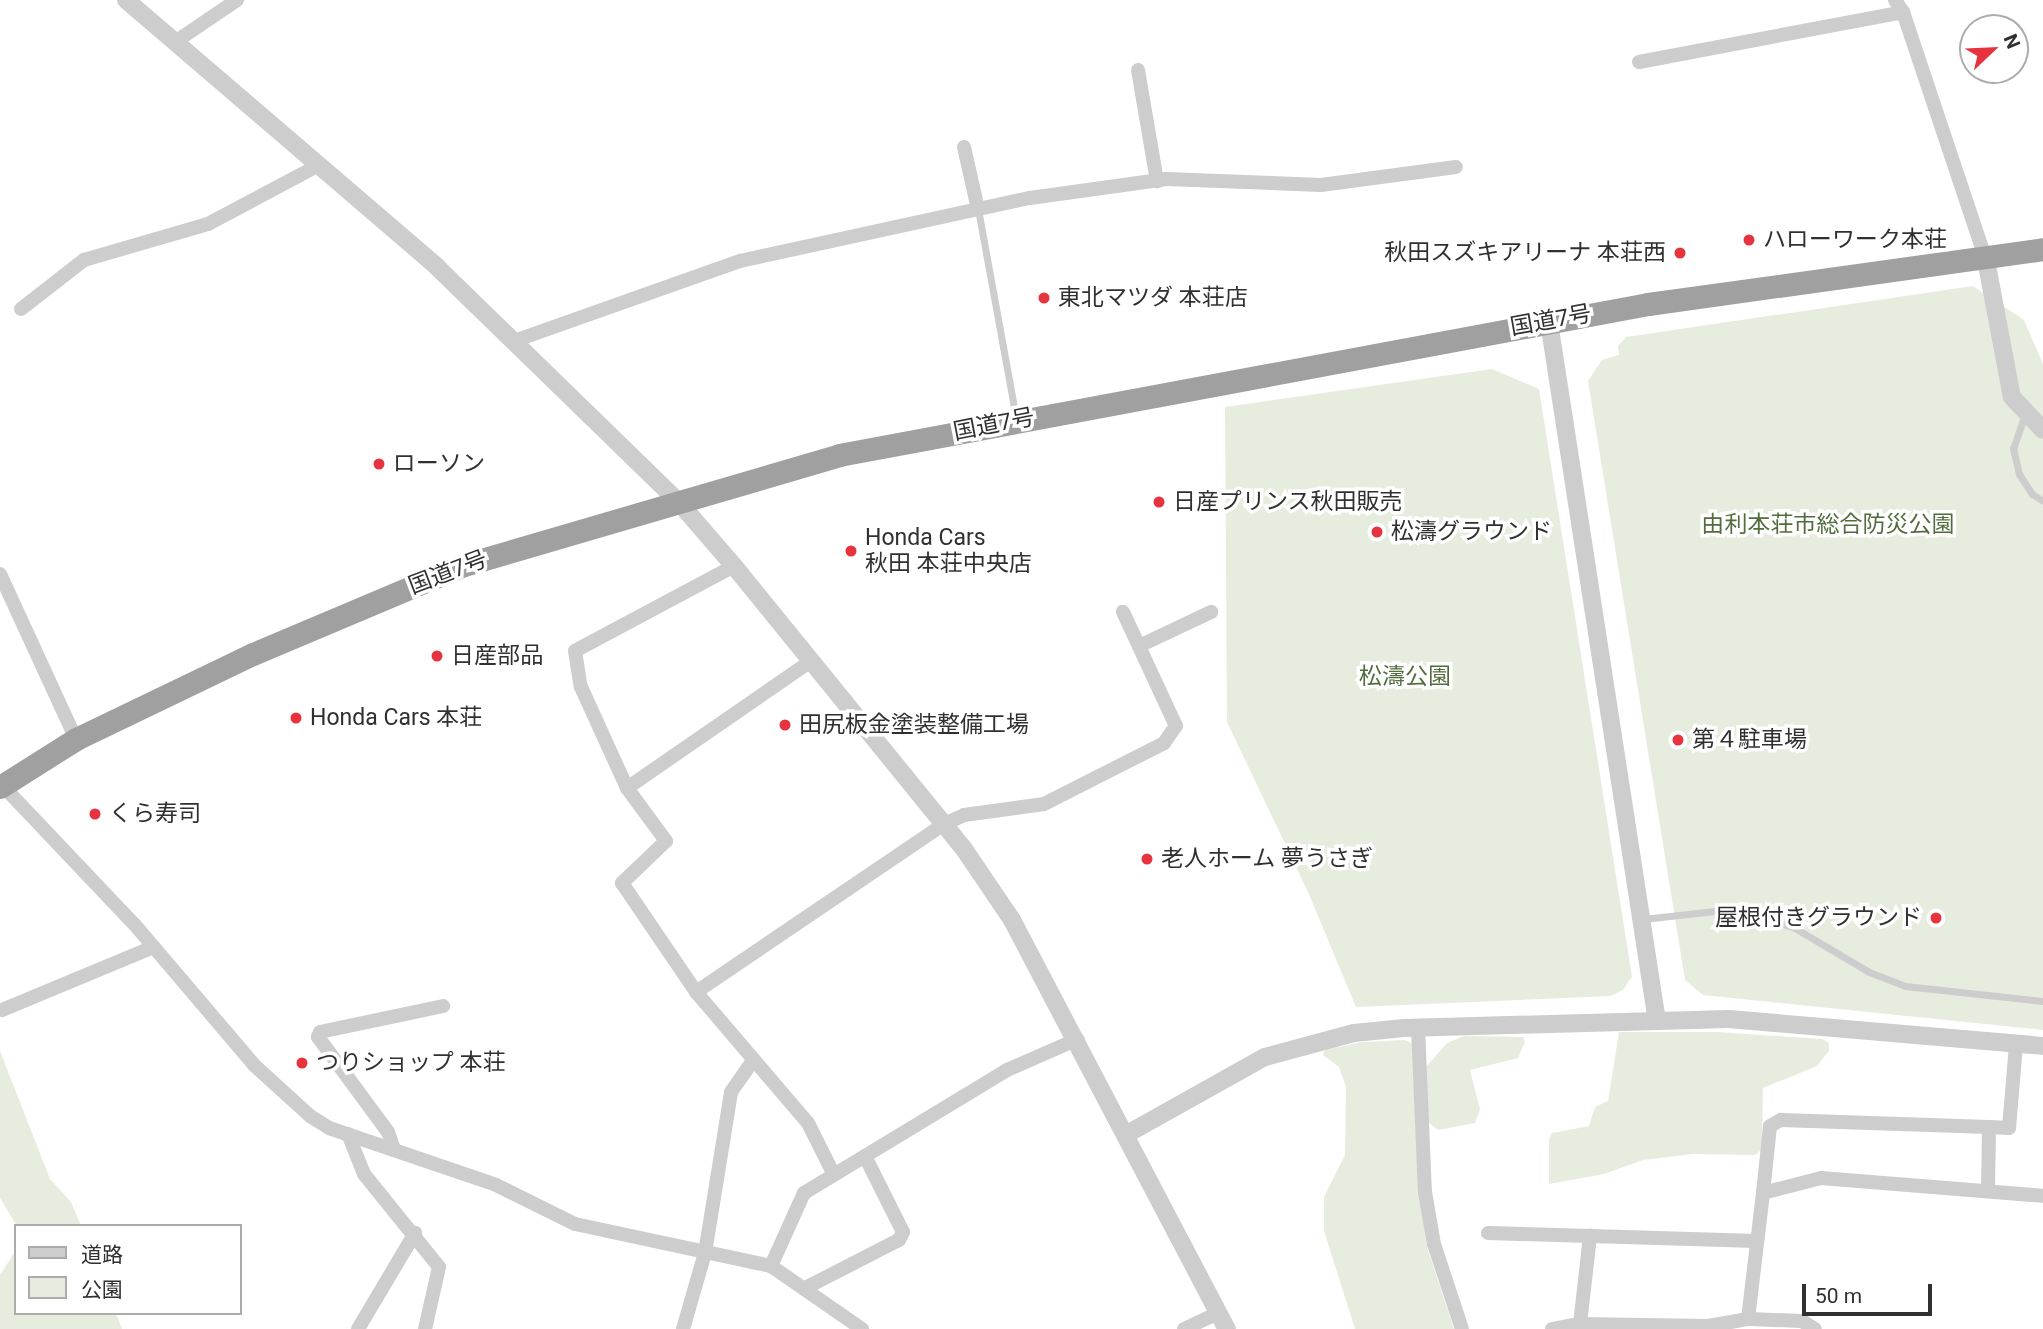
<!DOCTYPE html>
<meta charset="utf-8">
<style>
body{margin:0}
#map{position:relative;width:2043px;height:1329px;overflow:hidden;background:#fff;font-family:Roboto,"Noto Sans JP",sans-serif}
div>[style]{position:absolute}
.green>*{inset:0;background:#e6edde}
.service>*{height:7px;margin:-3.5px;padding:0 3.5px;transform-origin:3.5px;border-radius:3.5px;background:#cdcdcd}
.minor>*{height:14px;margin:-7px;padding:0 7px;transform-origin:7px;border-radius:7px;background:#cdcdcd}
.tertiary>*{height:18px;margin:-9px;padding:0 9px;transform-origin:9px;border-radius:9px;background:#cdcdcd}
.trunk>*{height:23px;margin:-11.5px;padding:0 11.5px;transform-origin:11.5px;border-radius:11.5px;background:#a0a0a0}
.dots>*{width:19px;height:19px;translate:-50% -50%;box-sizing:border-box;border:4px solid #fff;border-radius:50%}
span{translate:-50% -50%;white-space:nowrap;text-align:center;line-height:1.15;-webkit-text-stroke:7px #fff;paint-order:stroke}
.poi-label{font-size:23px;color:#303030}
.left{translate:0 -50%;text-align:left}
.right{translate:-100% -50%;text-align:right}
.street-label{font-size:23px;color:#303030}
.park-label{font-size:23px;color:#526c3d}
.legend{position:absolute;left:14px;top:1224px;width:228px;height:91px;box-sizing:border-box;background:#fff;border:2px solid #acacac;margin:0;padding:9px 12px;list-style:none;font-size:21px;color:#303030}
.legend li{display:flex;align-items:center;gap:14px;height:35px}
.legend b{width:35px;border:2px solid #acacac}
.north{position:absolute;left:1959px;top:14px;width:70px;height:70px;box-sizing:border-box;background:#fff;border:2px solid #acacac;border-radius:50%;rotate:67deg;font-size:19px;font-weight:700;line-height:28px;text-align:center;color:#303030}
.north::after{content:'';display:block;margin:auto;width:24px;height:32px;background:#e6333e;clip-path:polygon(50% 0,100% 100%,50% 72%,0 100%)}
.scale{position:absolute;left:1802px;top:1284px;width:130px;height:32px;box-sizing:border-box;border:4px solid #303030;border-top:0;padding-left:9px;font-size:21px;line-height:24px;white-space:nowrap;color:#303030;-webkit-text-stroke:5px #fff;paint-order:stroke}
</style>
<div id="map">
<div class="green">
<i style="clip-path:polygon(1973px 286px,2024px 320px,2043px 364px,2043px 1030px,1703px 995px,1685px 980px,1588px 381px,1602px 360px,1619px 355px,1618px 346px,1626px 337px)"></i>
<i style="clip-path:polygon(1492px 369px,1539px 389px,1632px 977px,1623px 990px,1610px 996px,1356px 1007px,1308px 892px,1227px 722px,1225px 407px)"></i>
<i style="clip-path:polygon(1619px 1032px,1716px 1032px,1822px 1039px,1829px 1043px,1829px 1051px,1817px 1066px,1763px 1088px,1762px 1149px,1755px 1155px,1693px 1154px,1643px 1160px,1604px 1174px,1549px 1184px,1549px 1139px,1552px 1133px,1589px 1126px,1595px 1107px,1608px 1101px)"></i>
<i style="clip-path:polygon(1464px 1036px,1523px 1037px,1525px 1042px,1518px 1058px,1470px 1070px,1480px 1109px,1475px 1123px,1438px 1130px,1428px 1122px,1425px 1068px,1447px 1043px)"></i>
<i style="clip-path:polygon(1404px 1040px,1412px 1043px,1418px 1180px,1427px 1247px,1454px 1329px,1355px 1329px,1324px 1231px,1324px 1197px,1345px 1155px,1346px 1087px,1339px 1067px,1323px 1055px,1325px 1050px,1362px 1042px)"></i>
<i style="clip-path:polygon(0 1051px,50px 1179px,71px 1202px,81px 1226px,17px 1226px,0 1198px)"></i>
<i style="clip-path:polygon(16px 1250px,16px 1313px,116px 1313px,122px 1329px,0 1329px,0 1275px)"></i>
</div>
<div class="service">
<i style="left:978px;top:209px;width:213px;rotate:79.7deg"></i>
<i style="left:2025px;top:414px;width:36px;rotate:109deg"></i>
<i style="left:2013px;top:448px;width:27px;rotate:77deg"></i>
<i style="left:2019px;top:474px;width:24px;rotate:57deg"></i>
<i style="left:2032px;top:494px;width:13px;rotate:32deg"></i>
<i style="left:1643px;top:919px;width:91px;rotate:-6.3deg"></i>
<i style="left:1733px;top:909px;width:63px;rotate:16.7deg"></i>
<i style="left:1793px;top:927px;width:88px;rotate:30.6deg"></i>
<i style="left:1869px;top:972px;width:39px;rotate:21deg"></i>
<i style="left:1905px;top:986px;width:139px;rotate:6.2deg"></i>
</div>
<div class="minor">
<i style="left:1895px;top:0;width:14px;rotate:56deg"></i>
<i style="left:1903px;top:12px;width:262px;rotate:71.5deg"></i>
<i style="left:175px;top:42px;width:75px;rotate:-34.1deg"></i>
<i style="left:1639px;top:62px;width:269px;rotate:-10.7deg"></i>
<i style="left:1138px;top:70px;width:113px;rotate:80.3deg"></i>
<i style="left:964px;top:147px;width:64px;rotate:77.3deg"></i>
<i style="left:21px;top:309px;width:80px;rotate:-37.9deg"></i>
<i style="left:84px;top:260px;width:129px;rotate:-16.2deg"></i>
<i style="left:208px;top:224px;width:126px;rotate:-28deg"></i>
<i style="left:514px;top:341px;width:240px;rotate:-19.5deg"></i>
<i style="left:740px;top:261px;width:297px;rotate:-12.3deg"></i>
<i style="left:1030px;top:198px;width:138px;rotate:-7.9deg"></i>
<i style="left:1167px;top:179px;width:154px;rotate:2.2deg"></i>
<i style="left:1321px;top:185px;width:136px;rotate:-7.6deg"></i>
<i style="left:734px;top:566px;width:180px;rotate:151.9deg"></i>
<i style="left:575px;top:651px;width:36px;rotate:81deg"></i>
<i style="left:581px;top:687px;width:111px;rotate:65.5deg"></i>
<i style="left:627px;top:788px;width:66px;rotate:53.7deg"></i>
<i style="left:666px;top:841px;width:61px;rotate:136.3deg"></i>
<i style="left:622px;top:883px;width:132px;rotate:55.8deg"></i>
<i style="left:696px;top:992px;width:172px;rotate:49.5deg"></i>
<i style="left:808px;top:1123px;width:58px;rotate:63.4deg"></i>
<i style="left:0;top:574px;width:182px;rotate:65.3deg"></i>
<i style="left:1139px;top:646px;width:80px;rotate:-25.3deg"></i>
<i style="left:2px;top:785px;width:193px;rotate:46.5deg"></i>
<i style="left:135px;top:925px;width:184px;rotate:49.6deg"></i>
<i style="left:254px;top:1065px;width:76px;rotate:42.3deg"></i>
<i style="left:310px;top:1116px;width:22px;rotate:32deg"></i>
<i style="left:329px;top:1128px;width:176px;rotate:18.8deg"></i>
<i style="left:496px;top:1185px;width:88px;rotate:26.3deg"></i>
<i style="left:575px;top:1224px;width:200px;rotate:12.1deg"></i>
<i style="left:771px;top:1266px;width:111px;rotate:34.7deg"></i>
<i style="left:627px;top:788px;width:224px;rotate:-34.6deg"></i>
<i style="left:696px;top:992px;width:300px;rotate:-34.1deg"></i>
<i style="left:944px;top:824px;width:22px;rotate:-24deg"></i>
<i style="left:964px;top:815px;width:81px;rotate:-7.8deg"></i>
<i style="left:1044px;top:804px;width:135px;rotate:-26.9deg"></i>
<i style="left:1164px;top:743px;width:21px;rotate:-55deg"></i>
<i style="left:1176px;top:726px;width:126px;rotate:-114.9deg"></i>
<i style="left:2px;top:1010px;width:164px;rotate:-22.6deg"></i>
<i style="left:1418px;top:1027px;width:165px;rotate:87.6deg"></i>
<i style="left:1425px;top:1192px;width:53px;rotate:80.2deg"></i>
<i style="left:1434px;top:1244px;width:89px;rotate:71.8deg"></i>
<i style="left:1989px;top:1127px;width:20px;rotate:3deg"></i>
<i style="left:2009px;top:1128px;width:84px;rotate:-85.2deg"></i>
<i style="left:348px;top:1134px;width:43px;rotate:68.2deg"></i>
<i style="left:364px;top:1174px;width:119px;rotate:51.1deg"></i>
<i style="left:439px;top:1267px;width:64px;rotate:102.7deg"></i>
<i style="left:394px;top:1150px;width:19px;rotate:-108deg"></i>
<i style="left:388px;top:1132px;width:118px;rotate:-126.4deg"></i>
<i style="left:318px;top:1037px;width:5px;rotate:-68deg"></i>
<i style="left:320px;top:1032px;width:126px;rotate:-11.9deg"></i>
<i style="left:1763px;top:1193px;width:67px;rotate:-84deg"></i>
<i style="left:1770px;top:1126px;width:13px;rotate:-29deg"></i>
<i style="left:1781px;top:1120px;width:208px;rotate:1.9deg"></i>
<i style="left:1989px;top:1127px;width:62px;rotate:90.9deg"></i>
<i style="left:1488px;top:1233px;width:269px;rotate:1.7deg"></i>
<i style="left:771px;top:1266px;width:80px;rotate:-65.7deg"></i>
<i style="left:804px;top:1193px;width:237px;rotate:-31.2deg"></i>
<i style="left:1007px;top:1070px;width:77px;rotate:-23.6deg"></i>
<i style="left:807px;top:1287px;width:103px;rotate:-27.1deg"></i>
<i style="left:899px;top:1240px;width:9px;rotate:-63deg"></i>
<i style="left:903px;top:1232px;width:85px;rotate:-116.6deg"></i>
<i style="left:1748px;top:1319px;width:127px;rotate:-83.2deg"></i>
<i style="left:1763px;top:1193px;width:60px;rotate:-14.5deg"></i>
<i style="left:1821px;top:1178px;width:223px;rotate:4.6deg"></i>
<i style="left:1580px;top:1324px;width:89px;rotate:-83.5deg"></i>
<i style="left:358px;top:1329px;width:112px;rotate:-59.3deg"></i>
<i style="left:683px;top:1329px;width:79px;rotate:-73.9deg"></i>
<i style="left:705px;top:1253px;width:163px;rotate:-80.8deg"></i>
<i style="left:731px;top:1092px;width:38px;rotate:-55deg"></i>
<i style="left:1184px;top:1329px;width:38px;rotate:-25deg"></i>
<i style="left:1552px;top:1329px;width:26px;rotate:-11deg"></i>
<i style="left:1578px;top:1324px;width:130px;rotate:0.9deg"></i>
<i style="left:1708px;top:1326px;width:41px;rotate:-9.9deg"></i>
<i style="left:1748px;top:1319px;width:54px;rotate:2.1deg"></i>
<i style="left:1802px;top:1321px;width:15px;rotate:32deg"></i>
</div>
<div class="tertiary">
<i style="left:126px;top:0;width:410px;rotate:40.6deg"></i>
<i style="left:437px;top:267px;width:334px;rotate:44.2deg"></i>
<i style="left:677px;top:500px;width:87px;rotate:49.2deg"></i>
<i style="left:734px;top:566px;width:365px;rotate:50.9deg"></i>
<i style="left:964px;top:849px;width:86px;rotate:55.9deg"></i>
<i style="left:1012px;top:920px;width:462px;rotate:62.3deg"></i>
<i style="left:1986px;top:260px;width:139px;rotate:79.3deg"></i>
<i style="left:2012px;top:397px;width:45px;rotate:46.8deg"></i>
<i style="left:1549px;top:322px;width:707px;rotate:81.22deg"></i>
<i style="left:1127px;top:1134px;width:158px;rotate:-29.2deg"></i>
<i style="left:1265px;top:1057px;width:92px;rotate:-15.1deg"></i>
<i style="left:1354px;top:1033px;width:50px;rotate:-5.7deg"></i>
<i style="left:1404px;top:1028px;width:325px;rotate:-1.6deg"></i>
<i style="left:1729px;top:1019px;width:315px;rotate:4.9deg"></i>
</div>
<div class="trunk">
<i style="left:0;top:787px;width:90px;rotate:-32.3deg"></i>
<i style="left:76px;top:739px;width:196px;rotate:-25.7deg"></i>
<i style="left:253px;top:654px;width:229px;rotate:-22.9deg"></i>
<i style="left:464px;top:565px;width:391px;rotate:-16.3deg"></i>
<i style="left:839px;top:455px;width:823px;rotate:-10.57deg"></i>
<i style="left:1648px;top:304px;width:399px;rotate:-7.9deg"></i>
</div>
<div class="dots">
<i style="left:1749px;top:240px;background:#e6333e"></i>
<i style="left:1680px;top:253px;background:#e6333e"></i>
<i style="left:1044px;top:298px;background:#e6333e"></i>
<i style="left:379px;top:464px;background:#e6333e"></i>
<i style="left:1159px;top:502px;background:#e6333e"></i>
<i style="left:1377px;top:532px;background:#e6333e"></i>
<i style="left:851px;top:551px;background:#e6333e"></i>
<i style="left:437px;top:656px;background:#e6333e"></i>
<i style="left:296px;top:718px;background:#e6333e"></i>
<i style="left:785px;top:725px;background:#e6333e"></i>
<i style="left:1678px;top:740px;background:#e6333e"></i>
<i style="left:95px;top:814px;background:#e6333e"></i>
<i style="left:1147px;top:859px;background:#e6333e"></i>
<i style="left:1936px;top:918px;background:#e6333e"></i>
<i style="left:302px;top:1063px;background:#e6333e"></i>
</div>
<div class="poi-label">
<span class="left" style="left:1763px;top:240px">ハローワーク本荘</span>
<span class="right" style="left:1666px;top:253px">秋田スズキアリーナ 本荘西</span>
<span class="left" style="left:1058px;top:298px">東北マツダ 本荘店</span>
<span class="left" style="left:393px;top:464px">ローソン</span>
<span class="left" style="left:1173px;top:502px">日産プリンス秋田販売</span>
<span class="left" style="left:1391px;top:532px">松濤グラウンド</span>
<span class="left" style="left:865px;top:551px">Honda Cars<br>秋田 本荘中央店</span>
<span class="left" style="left:451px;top:656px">日産部品</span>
<span class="left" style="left:310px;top:718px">Honda Cars 本荘</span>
<span class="left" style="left:799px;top:725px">田尻板金塗装整備工場</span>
<span class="left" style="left:1692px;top:740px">第４駐車場</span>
<span class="left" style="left:109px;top:814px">くら寿司</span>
<span class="left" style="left:1161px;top:859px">老人ホーム 夢うさぎ</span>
<span class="right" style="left:1922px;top:918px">屋根付きグラウンド</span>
<span class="left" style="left:316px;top:1063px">つりショップ 本荘</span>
</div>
<div class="street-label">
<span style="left:1551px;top:321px;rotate:-10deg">国道7号</span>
<span style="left:994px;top:425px;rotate:-11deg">国道7号</span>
<span style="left:448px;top:573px;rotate:-21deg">国道7号</span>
</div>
<div class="park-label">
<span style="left:1828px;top:525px">由利本荘市総合防災公園</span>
<span style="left:1405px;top:677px">松濤公園</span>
</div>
<ul class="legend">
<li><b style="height:9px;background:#cdcdcd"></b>道路</li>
<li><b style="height:19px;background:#e6edde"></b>公園</li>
</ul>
<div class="north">N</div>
<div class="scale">50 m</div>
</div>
